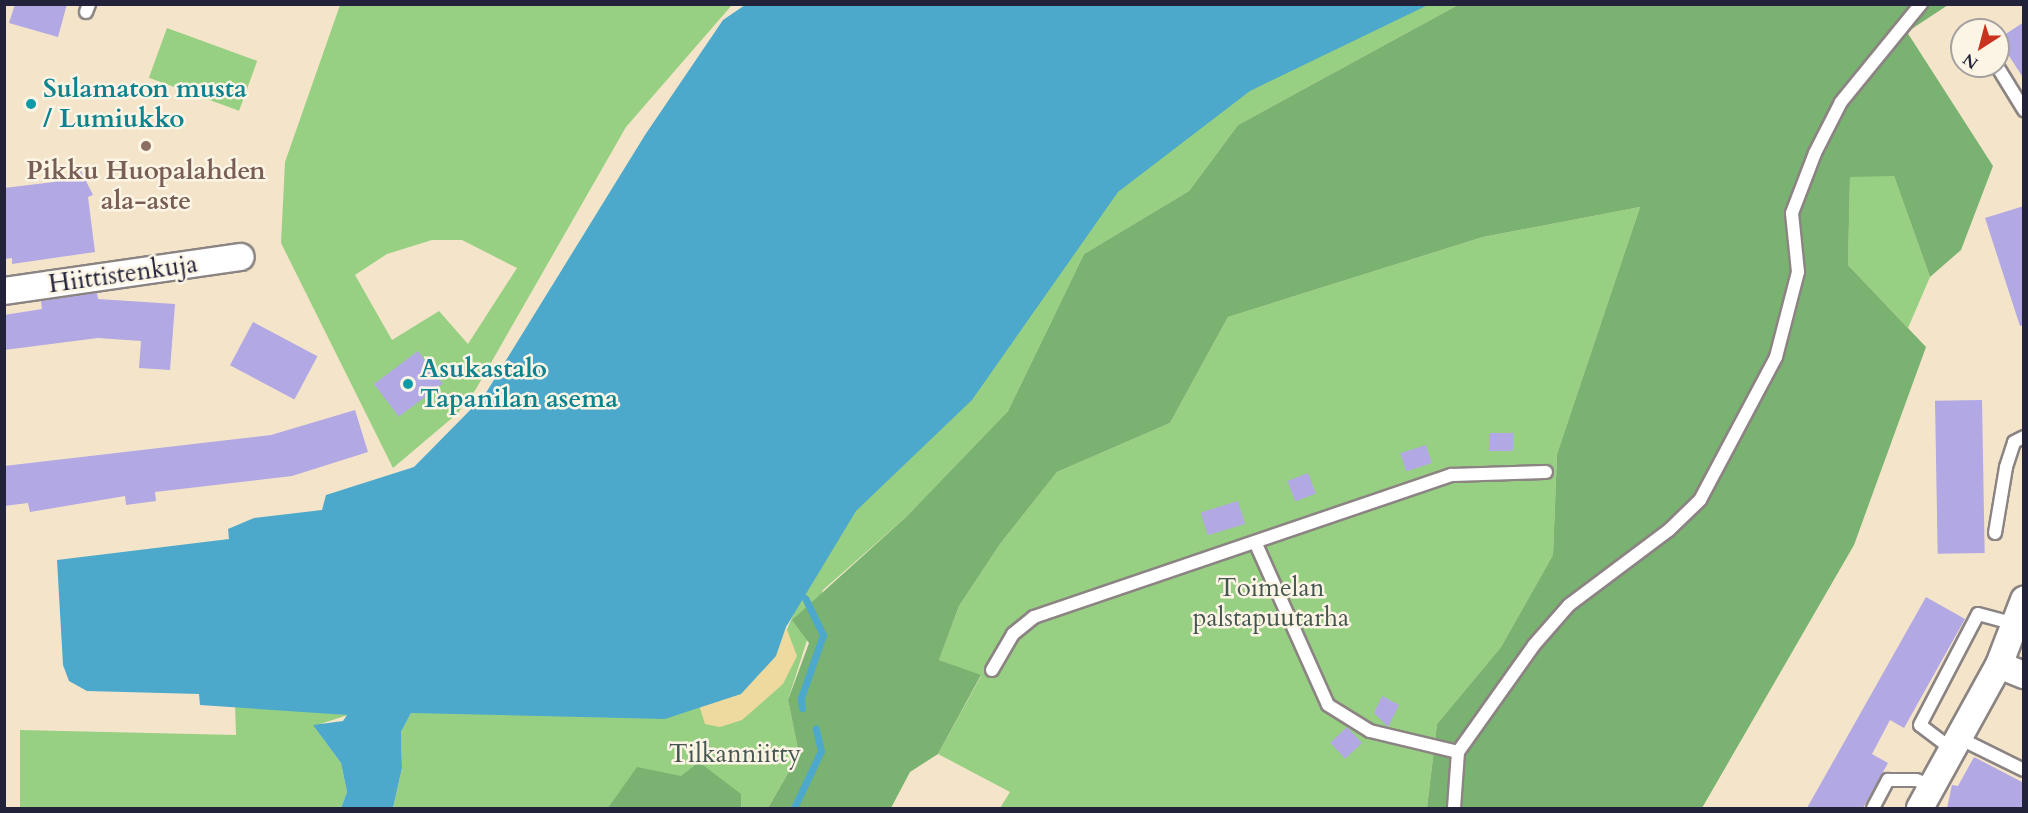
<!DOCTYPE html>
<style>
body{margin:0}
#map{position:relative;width:2028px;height:813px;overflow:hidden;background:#f4e5ca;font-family:Cardo,serif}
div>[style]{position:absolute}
.green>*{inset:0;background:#98d083;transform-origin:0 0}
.forest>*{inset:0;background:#7ab271}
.sand>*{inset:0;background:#eeda9e}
.water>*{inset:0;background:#4da9cb}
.stream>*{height:7px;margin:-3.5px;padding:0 3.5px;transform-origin:3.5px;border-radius:3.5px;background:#4da9cb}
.building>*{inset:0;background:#b2a8e4;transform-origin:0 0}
.roads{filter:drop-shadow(2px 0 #8b8482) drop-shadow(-2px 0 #8b8482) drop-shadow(0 2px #8b8482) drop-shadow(0 -2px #8b8482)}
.lane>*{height:12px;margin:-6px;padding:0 6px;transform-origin:6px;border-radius:6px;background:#fff}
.street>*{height:26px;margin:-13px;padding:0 13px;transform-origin:13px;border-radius:13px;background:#fff}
.dots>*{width:16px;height:16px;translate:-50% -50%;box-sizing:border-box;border:3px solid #fcf5e5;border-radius:50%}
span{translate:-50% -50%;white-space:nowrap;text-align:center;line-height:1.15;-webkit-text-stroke:5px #fcf5e5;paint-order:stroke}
.culture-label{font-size:26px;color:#0d838f;font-weight:700}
.left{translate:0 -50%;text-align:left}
.education-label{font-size:26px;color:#785e54;font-weight:700}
.street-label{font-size:26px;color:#22223b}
.park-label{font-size:26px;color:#455651}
.frame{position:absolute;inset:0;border:6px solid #22223b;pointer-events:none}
.north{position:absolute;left:1950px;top:18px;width:60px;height:60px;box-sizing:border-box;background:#fcf5e5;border:2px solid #a5a1a1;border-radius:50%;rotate:216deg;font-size:16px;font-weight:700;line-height:24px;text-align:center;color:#22223b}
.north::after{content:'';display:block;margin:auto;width:21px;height:27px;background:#c8321e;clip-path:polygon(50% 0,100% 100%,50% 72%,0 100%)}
</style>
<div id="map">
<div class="green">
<i style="clip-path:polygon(evenodd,340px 5px,732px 5px,626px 127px,476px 389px,458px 413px,393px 468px,281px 243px,285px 162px,340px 5px,432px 240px,462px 240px,517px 268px,468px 344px,439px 311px,392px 340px,355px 275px,387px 254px,432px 240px)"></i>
<i style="clip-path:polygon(1045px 5px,1458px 5px,1238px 125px,1189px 191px,1084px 254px,1008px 411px,906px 517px,823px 590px,788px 700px,799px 754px,768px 808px,393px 808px,402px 768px,401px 732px,411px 713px,429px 711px,454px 685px,666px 718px,741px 694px,776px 656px)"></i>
<i style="left:167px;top:28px;width:96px;height:53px;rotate:20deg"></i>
<i style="clip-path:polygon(1850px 176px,1894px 176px,1930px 277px,1908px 328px,1848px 265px)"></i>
<i style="clip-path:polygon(1640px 207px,1557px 454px,1553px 555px,1501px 647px,1437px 724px,1427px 808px,1000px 808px,1010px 792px,938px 754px,981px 676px,939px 660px,959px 606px,1000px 544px,1057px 472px,1170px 423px,1228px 317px,1483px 237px)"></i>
<i style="clip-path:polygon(235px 704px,348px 715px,314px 726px,341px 763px,347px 792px,341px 808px,20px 808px,20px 730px,236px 735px)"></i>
</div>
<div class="forest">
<i style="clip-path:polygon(1458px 5px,1948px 5px,1907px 32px,1993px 166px,1961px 250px,1930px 277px,1894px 176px,1850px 177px,1848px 265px,1926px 347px,1854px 545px,1702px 808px,1427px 808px,1437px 724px,1501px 647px,1553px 555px,1557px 454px,1640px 207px,1483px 237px,1228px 317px,1170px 423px,1057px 472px,1000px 544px,959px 606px,939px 660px,981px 675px,938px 754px,910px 772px,891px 808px,768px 808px,799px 754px,788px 700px,809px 643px,792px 620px,906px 517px,1008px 411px,1084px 254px,1189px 191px,1238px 125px)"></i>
<i style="clip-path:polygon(699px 762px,741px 794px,741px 808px,608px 808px,637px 767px,681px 776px)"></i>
</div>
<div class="sand">
<i style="clip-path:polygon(786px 627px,797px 656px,783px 684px,742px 720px,720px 727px,705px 724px,699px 705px,741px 694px,776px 656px)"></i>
</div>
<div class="water">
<i style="clip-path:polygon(745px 5px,1428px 5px,1250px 91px,1118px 192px,972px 400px,856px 511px,786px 627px,776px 656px,741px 694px,665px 719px,411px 713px,401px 732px,402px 768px,393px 808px,341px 808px,347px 792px,341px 763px,313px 725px,343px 721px,347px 715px,200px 705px,199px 694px,87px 691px,69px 681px,63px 665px,57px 560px,229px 539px,228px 529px,254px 518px,322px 510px,326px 495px,414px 467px,484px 396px,645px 135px,723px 20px)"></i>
</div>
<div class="stream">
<i style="left:802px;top:708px;width:10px;rotate:-96deg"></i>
<i style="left:801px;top:698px;width:67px;rotate:-70.8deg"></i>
<i style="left:823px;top:635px;width:41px;rotate:-115.9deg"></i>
<i style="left:794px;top:808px;width:63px;rotate:-64.7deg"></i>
<i style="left:821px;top:751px;width:23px;rotate:-103deg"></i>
</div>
<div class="building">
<i style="clip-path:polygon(15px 4px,67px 4px,58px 37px,9px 23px)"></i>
<i style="clip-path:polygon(2024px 22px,2024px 79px,1998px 39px)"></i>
<i style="clip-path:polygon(80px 169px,93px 195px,88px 197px,95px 252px,12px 264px,12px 258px,4px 259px,4px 188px,54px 182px)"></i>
<i style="clip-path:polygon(2024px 206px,2024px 325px,2020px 326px,1985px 218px)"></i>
<i style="clip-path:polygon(97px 293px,98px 299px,175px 304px,170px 370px,139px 368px,141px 341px,98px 338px,4px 350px,4px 315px,42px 309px,41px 301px)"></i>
<i style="left:253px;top:322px;width:73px;height:49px;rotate:28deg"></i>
<i style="left:418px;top:351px;width:41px;height:55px;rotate:53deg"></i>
<i style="left:1982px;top:400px;width:153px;height:47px;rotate:89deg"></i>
<i style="clip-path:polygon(355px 410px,368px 452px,292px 476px,155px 492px,156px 501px,126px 505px,125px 496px,30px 512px,28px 503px,4px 506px,4px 466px,271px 435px)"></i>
<i style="left:1513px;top:433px;width:18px;height:24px;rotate:90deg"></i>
<i style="left:1426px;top:445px;width:19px;height:27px;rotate:72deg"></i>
<i style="left:1308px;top:473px;width:22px;height:22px;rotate:69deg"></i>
<i style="left:1238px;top:501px;width:24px;height:39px;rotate:73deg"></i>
<i style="clip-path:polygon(1926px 597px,1965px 619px,1904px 728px,1890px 720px,1872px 754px,1888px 763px,1863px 808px,1807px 808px)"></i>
<i style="clip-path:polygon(1382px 696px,1399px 705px,1388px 727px,1374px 713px)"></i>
<i style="left:1347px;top:727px;width:22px;height:23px;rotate:47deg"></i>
<i style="clip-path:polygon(1974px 757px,2024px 783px,2024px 808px,1947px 808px,1952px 785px,1958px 786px)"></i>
</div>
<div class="roads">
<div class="lane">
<i style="left:86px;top:12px;width:9px;rotate:-69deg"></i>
<i style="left:1997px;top:66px;width:52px;rotate:58.5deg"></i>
<i style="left:1995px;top:533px;width:67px;rotate:-80.5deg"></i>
<i style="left:2006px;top:467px;width:26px;rotate:-72deg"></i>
<i style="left:2014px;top:442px;width:11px;rotate:-27deg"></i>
<i style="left:1256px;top:544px;width:176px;rotate:65.9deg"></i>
<i style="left:1328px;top:705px;width:49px;rotate:31.8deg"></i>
<i style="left:1370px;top:731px;width:90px;rotate:13.4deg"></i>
<i style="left:992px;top:670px;width:42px;rotate:-59.7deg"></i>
<i style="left:1013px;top:634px;width:27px;rotate:-39deg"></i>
<i style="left:1034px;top:617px;width:441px;rotate:-18.8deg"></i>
<i style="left:1451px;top:475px;width:95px;rotate:-1.8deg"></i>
<i style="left:1959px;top:738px;width:72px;rotate:26.2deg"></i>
<i style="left:1953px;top:750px;width:41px;rotate:-142.9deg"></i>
<i style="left:1920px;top:725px;width:125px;rotate:-62.4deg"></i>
<i style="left:1978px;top:614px;width:38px;rotate:15deg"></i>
<i style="left:1454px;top:808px;width:56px;rotate:-85.9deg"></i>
<i style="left:1458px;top:752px;width:131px;rotate:-54.6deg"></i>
<i style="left:1534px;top:645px;width:53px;rotate:-48.8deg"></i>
<i style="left:1569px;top:605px;width:125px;rotate:-36.9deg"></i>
<i style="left:1669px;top:530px;width:43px;rotate:-44.1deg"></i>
<i style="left:1700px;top:500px;width:162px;rotate:-62deg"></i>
<i style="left:1776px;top:357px;width:88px;rotate:-75.5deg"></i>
<i style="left:1798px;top:272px;width:59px;rotate:-95.8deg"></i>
<i style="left:1792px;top:213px;width:64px;rotate:-69deg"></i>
<i style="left:1815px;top:153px;width:57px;rotate:-63deg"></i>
<i style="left:1841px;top:102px;width:127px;rotate:-50.8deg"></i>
<i style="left:1873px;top:808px;width:32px;rotate:-62deg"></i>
<i style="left:1888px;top:780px;width:28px"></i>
<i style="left:1916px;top:780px;width:18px;rotate:19deg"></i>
</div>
<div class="street">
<i style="left:4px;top:291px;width:239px;rotate:-8.2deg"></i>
<i style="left:1999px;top:665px;width:27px;rotate:22deg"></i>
<i style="left:1920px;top:808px;width:163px;rotate:-61.1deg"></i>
<i style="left:1999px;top:665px;width:70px;rotate:-69deg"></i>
</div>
</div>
<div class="dots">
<i style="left:31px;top:104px;background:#0f9aa8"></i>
<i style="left:146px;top:146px;background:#8d6e63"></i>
<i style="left:408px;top:384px;background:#0f9aa8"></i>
</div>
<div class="culture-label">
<span class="left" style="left:43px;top:104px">Sulamaton musta<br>/ Lumiukko</span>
<span class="left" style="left:420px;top:384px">Asukastalo<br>Tapanilan asema</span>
</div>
<div class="education-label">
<span style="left:146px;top:186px">Pikku Huopalahden<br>ala-aste</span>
</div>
<div class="street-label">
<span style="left:123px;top:274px;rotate:-8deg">Hiittistenkuja</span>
</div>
<div class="park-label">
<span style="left:1271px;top:603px">Toimelan<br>palstapuutarha</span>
<span style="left:735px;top:754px">Tilkanniitty</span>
</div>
<div class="frame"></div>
<div class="north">N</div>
</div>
